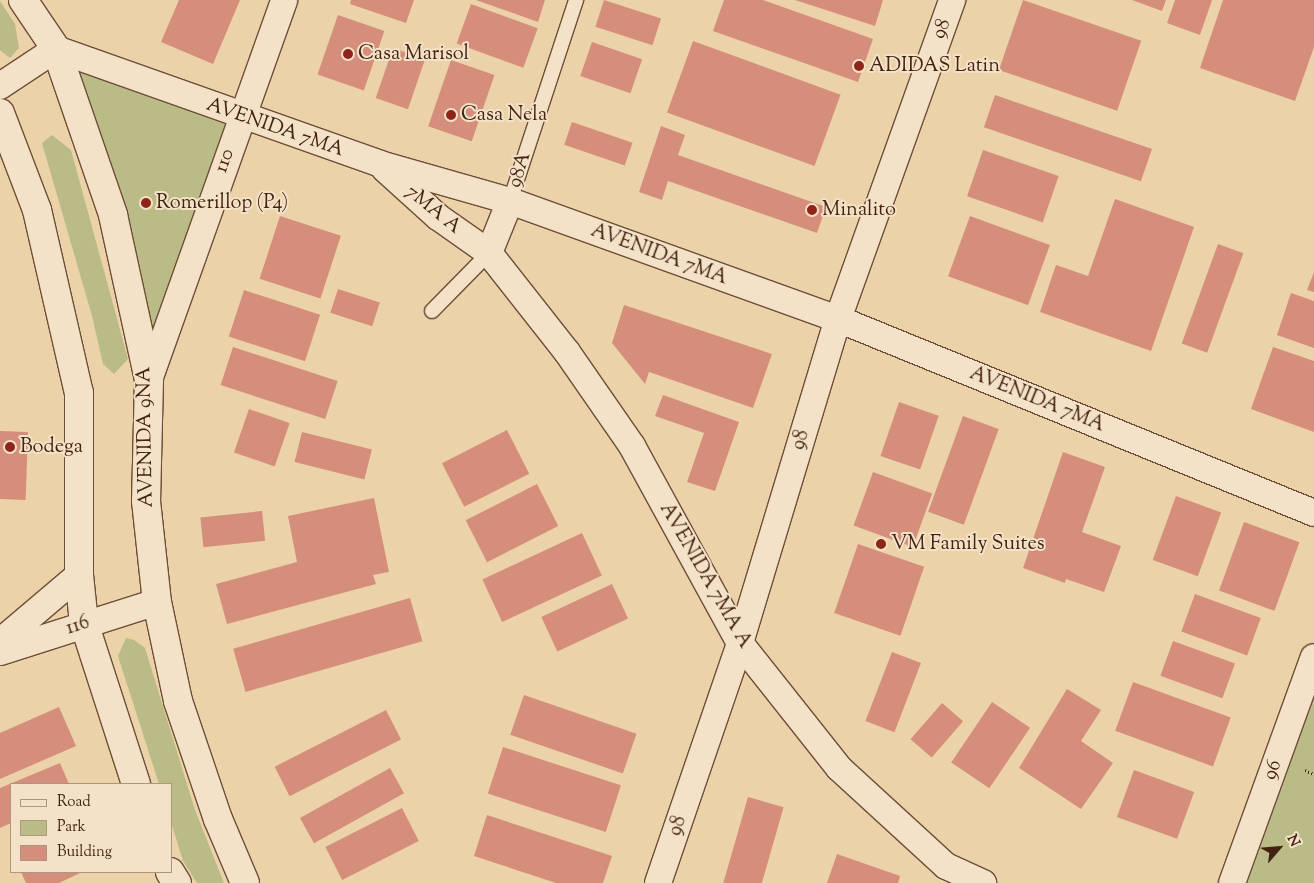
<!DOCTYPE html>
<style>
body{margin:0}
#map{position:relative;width:1314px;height:883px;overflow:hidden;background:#ecd2a9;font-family:"Sorts Mill Goudy",serif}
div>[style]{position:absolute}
.green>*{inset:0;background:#babb86}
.building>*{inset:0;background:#d58e7b;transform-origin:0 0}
.path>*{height:3px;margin-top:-1.5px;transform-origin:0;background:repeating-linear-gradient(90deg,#432212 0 1px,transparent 0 3.5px)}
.roads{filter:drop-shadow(1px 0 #6d4e38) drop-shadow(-1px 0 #6d4e38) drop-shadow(0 1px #6d4e38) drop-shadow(0 -1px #6d4e38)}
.lane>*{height:14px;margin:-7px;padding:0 7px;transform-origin:7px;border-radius:7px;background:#f3e2c7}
.street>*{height:26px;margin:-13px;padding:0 13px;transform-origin:13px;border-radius:13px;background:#f3e2c7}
.secondary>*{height:28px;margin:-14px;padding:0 14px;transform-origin:14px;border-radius:14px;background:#f3e2c7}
.dots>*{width:14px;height:14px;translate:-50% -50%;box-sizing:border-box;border:2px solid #f3e2c7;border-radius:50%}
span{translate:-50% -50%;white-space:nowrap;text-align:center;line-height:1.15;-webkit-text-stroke:4px #f3e2c7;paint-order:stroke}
.street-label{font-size:20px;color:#432212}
.poi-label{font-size:20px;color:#432212}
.left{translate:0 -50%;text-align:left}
.legend{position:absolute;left:10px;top:783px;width:162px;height:90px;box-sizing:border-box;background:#f3e2c7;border:1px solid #ad957f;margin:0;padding:6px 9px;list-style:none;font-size:15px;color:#432212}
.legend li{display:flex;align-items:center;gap:10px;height:25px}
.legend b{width:25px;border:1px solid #ad957f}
.north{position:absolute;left:1254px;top:823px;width:50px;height:50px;-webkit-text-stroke:4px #f3e2c7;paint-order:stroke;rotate:63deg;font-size:14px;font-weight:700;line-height:20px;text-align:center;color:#432212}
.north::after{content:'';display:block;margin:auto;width:18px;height:22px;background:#432212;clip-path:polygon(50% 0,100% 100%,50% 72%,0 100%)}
</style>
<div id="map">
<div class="green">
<i style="clip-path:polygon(0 1px,15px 24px,19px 48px,10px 58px,0 50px)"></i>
<i style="clip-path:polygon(56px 49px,241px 117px,149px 380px)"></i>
<i style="clip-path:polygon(52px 135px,71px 150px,128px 359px,114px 374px,103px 364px,92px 316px,42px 143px)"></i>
<i style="clip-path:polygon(126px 638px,134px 640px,145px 648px,195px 810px,224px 883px,197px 883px,183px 861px,171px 822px,171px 784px,159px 784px,118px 656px)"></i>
<i style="clip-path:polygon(1314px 657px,1314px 883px,1232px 883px)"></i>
</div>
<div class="building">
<i style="clip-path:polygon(179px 0,240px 0,213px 64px,161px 42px)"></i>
<i style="clip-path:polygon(351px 0,414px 0,406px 23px,350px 4px)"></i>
<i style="clip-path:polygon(476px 0,545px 0,538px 22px)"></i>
<i style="left:604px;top:0;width:60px;height:28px;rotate:18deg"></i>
<i style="clip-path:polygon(724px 0,763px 0,873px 39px,858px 82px,713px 31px)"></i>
<i style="clip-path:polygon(795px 0,883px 0,875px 26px)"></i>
<i style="left:1023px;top:0;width:125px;height:74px;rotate:19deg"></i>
<i style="clip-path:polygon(1132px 0,1166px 0,1162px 11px)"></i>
<i style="clip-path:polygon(1175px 0,1212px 0,1200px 35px,1167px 23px)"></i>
<i style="clip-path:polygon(1223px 0,1314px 0,1314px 47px,1295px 101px,1200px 68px)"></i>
<i style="left:471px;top:4px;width:71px;height:42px;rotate:20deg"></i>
<i style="left:338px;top:15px;width:49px;height:63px;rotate:19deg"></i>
<i style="left:693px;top:41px;width:157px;height:76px;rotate:20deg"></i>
<i style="left:592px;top:42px;width:53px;height:36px;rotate:19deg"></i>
<i style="left:393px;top:48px;width:34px;height:53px;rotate:19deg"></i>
<i style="left:451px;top:60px;width:46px;height:70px;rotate:19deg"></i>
<i style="left:995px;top:95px;width:166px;height:34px;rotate:19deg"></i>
<i style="left:572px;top:122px;width:64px;height:24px;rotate:19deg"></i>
<i style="clip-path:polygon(661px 126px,685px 135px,678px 155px,826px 207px,817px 233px,668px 181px,662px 200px,639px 192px)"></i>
<i style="left:983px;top:150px;width:80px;height:49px;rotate:19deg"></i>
<i style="clip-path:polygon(1115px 199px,1194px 227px,1151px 351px,1040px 312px,1056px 265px,1088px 276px)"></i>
<i style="left:280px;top:216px;width:64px;height:66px;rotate:18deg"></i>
<i style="left:970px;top:216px;width:85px;height:64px;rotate:20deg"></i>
<i style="left:1218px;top:244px;width:27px;height:106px;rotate:20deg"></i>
<i style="clip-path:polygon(1314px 272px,1314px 292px,1307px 290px)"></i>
<i style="left:338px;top:289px;width:44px;height:25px;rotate:18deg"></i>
<i style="left:244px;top:290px;width:80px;height:49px;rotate:18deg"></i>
<i style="clip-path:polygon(1291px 293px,1314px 301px,1314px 348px,1277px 335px)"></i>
<i style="clip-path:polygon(624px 305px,772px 354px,753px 408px,649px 372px,645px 384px,612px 343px)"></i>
<i style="left:233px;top:347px;width:110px;height:40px;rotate:18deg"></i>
<i style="clip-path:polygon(1273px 347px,1314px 361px,1314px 432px,1251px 409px)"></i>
<i style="clip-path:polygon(663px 395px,739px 422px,715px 491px,687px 482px,704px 433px,655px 416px)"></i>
<i style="left:899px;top:402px;width:42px;height:57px;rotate:19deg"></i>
<i style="left:249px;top:409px;width:43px;height:46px;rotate:19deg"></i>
<i style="left:963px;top:416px;width:38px;height:102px;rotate:20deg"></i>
<i style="left:507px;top:430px;width:49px;height:73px;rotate:63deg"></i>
<i style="left:0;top:431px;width:28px;height:68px;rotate:2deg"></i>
<i style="left:302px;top:432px;width:72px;height:31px;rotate:14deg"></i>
<i style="clip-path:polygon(1063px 452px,1105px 467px,1082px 532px,1121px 546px,1104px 592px,1066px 579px,1065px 583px,1023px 568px)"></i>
<i style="left:873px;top:472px;width:63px;height:57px;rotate:20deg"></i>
<i style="left:537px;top:484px;width:47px;height:80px;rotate:63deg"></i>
<i style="left:1176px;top:496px;width:48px;height:68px;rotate:20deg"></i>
<i style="clip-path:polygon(374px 498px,389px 572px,373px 575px,376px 584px,227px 624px,216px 584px,297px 562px,288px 516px)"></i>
<i style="left:262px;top:511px;width:30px;height:62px;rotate:84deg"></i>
<i style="left:1244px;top:522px;width:59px;height:73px;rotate:20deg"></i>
<i style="left:582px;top:533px;width:47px;height:110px;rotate:65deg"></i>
<i style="left:858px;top:544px;width:70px;height:73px;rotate:19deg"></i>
<i style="left:612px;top:584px;width:38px;height:78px;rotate:65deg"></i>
<i style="left:1195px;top:594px;width:70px;height:40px;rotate:20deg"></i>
<i style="left:410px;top:598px;width:45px;height:184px;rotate:74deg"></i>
<i style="left:1173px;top:641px;width:66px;height:37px;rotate:20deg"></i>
<i style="left:892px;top:652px;width:31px;height:74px;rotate:21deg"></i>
<i style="left:1133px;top:682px;width:104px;height:52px;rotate:20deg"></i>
<i style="clip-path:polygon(1067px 689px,1101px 710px,1081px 741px,1113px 763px,1081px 809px,1019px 768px)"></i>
<i style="left:524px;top:695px;width:119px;height:42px;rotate:19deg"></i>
<i style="left:992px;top:702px;width:46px;height:73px;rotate:34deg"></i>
<i style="left:942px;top:703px;width:28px;height:48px;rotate:41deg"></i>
<i style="clip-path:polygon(59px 707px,76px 746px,0 779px,0 733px)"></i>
<i style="left:386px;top:710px;width:33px;height:125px;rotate:63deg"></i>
<i style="left:503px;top:747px;width:124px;height:49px;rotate:18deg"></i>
<i style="clip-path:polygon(60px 763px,69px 784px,11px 784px,11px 823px,0 828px,0 788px)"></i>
<i style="left:390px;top:768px;width:29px;height:103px;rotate:61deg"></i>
<i style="left:1134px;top:770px;width:64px;height:50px;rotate:20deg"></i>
<i style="left:748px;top:797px;width:37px;height:90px;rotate:16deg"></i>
<i style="left:402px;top:808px;width:37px;height:86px;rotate:63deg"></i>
<i style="clip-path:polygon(487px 815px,612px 856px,603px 883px,556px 883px,474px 856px)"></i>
<i style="clip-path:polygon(837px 854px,900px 876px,898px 883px,827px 883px)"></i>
<i style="clip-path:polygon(21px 872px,82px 872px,59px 883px,26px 883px)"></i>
</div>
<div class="path">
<i style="left:1305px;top:770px;width:10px;rotate:24deg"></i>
</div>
<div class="roads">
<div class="lane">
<i style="left:510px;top:201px;width:212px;rotate:-71.8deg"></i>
<i style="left:432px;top:311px;width:81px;rotate:-45.5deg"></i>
</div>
<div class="street">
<i style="left:0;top:86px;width:67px;rotate:-33.5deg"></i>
<i style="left:56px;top:49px;width:344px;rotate:19.5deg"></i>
<i style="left:380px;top:164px;width:135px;rotate:15.9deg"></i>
<i style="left:510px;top:201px;width:349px;rotate:19.8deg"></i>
<i style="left:838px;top:319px;width:514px;rotate:22.17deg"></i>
<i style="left:385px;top:169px;width:72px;rotate:42.2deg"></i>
<i style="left:438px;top:217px;width:62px;rotate:35.2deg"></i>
<i style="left:489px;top:253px;width:126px;rotate:51.8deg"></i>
<i style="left:567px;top:352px;width:114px;rotate:55.3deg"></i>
<i style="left:632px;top:446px;width:225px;rotate:61.3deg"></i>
<i style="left:740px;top:643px;width:159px;rotate:51.6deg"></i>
<i style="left:839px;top:768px;width:145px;rotate:42.5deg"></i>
<i style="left:946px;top:866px;width:41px;rotate:24.7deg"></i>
<i style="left:489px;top:253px;width:56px;rotate:-68deg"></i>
<i style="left:149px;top:380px;width:403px;rotate:-70.4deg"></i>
<i style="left:0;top:642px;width:104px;rotate:-40.3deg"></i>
<i style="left:0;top:652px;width:165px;rotate:-17.7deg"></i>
<i style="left:658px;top:883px;width:254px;rotate:-71.1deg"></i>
<i style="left:740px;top:643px;width:338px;rotate:-73.2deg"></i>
<i style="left:838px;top:319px;width:339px;rotate:-70.3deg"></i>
<i style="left:1232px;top:883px;width:240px;rotate:-70.1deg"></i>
</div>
<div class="secondary">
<i style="left:23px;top:0;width:59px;rotate:56deg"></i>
<i style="left:56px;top:49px;width:176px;rotate:71deg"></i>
<i style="left:113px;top:215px;width:169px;rotate:77.7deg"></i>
<i style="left:149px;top:380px;width:121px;rotate:91.4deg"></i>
<i style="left:146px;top:501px;width:102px;rotate:83.8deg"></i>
<i style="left:157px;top:602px;width:101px;rotate:78deg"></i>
<i style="left:178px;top:701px;width:125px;rotate:71.3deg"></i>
<i style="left:218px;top:819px;width:69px;rotate:67.1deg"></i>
<i style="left:0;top:113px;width:104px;rotate:69.1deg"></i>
<i style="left:37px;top:210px;width:188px;rotate:77.1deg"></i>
<i style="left:79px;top:393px;width:182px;rotate:90deg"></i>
<i style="left:79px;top:575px;width:48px;rotate:84.1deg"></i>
<i style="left:84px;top:623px;width:169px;rotate:72.1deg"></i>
<i style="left:170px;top:872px;width:13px;rotate:58deg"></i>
</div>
</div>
<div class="dots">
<i style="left:348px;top:54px;background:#8f2418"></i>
<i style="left:859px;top:66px;background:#8f2418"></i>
<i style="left:451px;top:115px;background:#8f2418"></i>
<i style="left:146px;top:203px;background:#8f2418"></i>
<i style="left:812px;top:210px;background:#8f2418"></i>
<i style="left:10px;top:447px;background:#8f2418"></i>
<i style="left:881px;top:544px;background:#8f2418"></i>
</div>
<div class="street-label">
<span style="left:942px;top:29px;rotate:-70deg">98</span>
<span style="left:275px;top:128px;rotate:19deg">AVENIDA 7MA</span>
<span style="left:225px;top:161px;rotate:-71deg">110</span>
<span style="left:520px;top:170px;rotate:-72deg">98A</span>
<span style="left:433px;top:210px;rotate:39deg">7MA A</span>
<span style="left:659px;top:255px;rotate:20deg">AVENIDA 7MA</span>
<span style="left:1037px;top:400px;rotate:22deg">AVENIDA 7MA</span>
<span style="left:146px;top:437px;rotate:-91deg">AVENIDA 9NA</span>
<span style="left:801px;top:440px;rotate:-73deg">98</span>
<span style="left:705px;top:576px;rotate:60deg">AVENIDA 7MA A</span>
<span style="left:78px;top:626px;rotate:-18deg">116</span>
<span style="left:1273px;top:770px;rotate:-70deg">96</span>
<span style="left:678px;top:826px;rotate:-71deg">98</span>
</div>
<div class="poi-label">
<span class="left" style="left:358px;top:54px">Casa Marisol</span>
<span class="left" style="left:869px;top:66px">ADIDAS Latin</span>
<span class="left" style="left:461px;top:115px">Casa Nela</span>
<span class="left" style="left:156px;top:203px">Romerillop (P4)</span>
<span class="left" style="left:822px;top:210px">Minalito</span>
<span class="left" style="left:20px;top:447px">Bodega</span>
<span class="left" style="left:891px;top:544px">VM Family Suites</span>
</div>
<ul class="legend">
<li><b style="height:6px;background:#f3e2c7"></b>Road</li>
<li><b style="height:14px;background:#babb86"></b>Park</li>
<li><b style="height:14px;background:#d58e7b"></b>Building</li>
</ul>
<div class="north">N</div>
</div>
